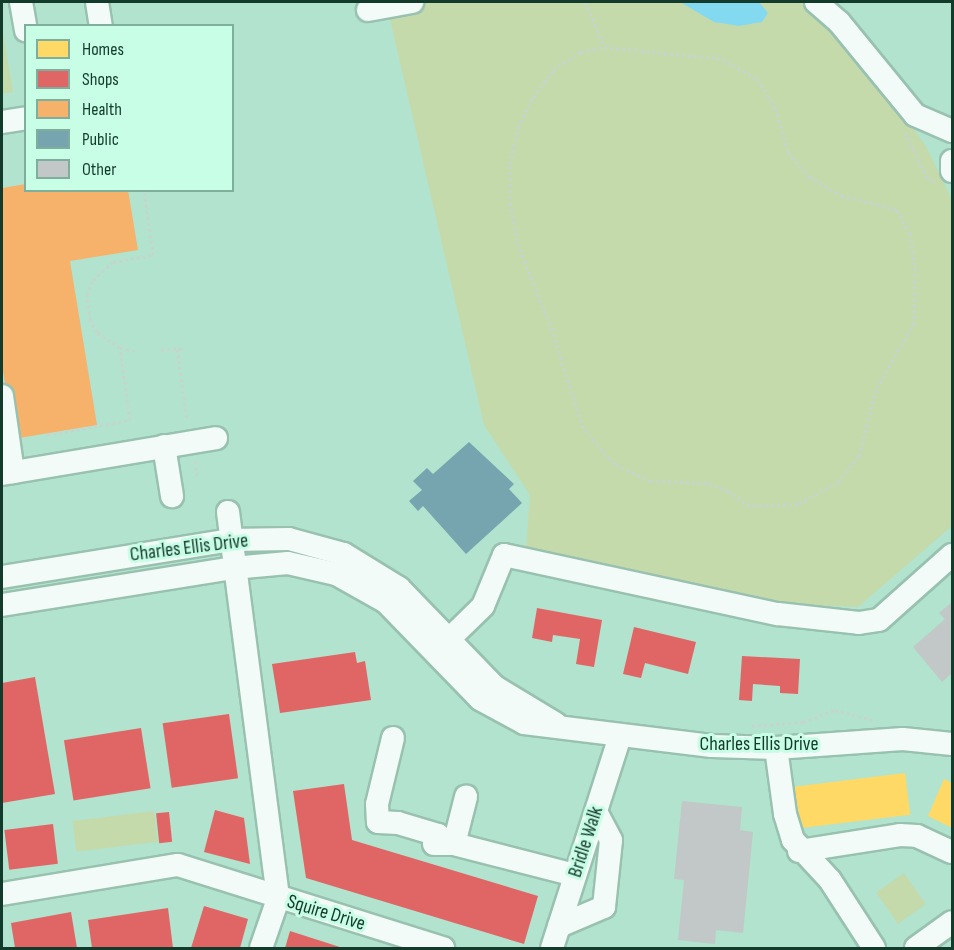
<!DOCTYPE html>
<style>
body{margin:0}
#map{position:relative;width:954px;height:950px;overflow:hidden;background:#b1e3ce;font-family:"Sofia Sans Condensed",sans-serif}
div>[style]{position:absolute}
.green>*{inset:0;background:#c5daab;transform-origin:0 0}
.water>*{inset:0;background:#83daf0}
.homes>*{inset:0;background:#ffd966;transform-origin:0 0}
.shops>*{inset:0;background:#e06666;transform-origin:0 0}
.health>*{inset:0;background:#f6b26b}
.public>*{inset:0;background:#76a5af}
.building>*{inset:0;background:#c1c8c7}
.path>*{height:3px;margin-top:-1.5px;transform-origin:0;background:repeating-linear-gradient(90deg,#c5d5ce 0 3px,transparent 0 6px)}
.roads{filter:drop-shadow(2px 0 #98c1b0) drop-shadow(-2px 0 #98c1b0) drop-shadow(0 2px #98c1b0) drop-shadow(0 -2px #98c1b0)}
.minor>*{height:22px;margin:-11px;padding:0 11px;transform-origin:11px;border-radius:11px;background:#f3fbf8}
span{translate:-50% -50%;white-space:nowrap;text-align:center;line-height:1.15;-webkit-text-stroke:6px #c8fde6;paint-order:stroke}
.street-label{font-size:20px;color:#123b2c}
.frame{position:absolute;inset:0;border:3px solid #123b2c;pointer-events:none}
.legend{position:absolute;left:24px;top:24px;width:210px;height:168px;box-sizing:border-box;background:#c8fde6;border:2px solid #7faf9c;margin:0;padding:8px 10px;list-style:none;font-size:18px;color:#123b2c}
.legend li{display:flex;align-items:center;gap:12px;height:30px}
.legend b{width:30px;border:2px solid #7faf9c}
</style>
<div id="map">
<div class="green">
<i style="clip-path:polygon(386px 2px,804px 2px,875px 77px,926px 146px,952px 200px,952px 526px,858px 607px,768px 603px,526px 551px,530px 495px,484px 425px)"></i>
<i style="clip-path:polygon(2px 28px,13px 92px,2px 94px)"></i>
<i style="left:154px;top:811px;width:31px;height:82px;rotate:83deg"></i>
<i style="left:904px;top:873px;width:38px;height:34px;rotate:55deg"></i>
</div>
<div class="water">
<i style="clip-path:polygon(680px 2px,749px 2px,760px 3px,768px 13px,762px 22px,739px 26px,714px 22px)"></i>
</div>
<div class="homes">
<i style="left:905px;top:773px;width:42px;height:112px;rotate:83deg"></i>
<i style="clip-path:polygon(944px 779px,952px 783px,952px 828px,928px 816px)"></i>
</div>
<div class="shops">
<i style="clip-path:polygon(537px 608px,602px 620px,594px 667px,576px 664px,580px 639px,553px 635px,552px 642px,532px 638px)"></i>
<i style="clip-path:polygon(634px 627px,696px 642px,688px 674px,645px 663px,641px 678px,623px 674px)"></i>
<i style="clip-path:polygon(355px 652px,357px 663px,365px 661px,371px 700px,280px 713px,272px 664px)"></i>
<i style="clip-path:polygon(742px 656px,800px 659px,798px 694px,780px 693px,780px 686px,753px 684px,752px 701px,739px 700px)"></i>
<i style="clip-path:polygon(35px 677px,55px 794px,2px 803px,2px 683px)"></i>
<i style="left:229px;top:714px;width:65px;height:67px;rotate:82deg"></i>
<i style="left:141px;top:728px;width:61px;height:78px;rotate:81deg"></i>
<i style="clip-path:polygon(344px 784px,352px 840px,538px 896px,524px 944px,306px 878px,293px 791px)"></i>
<i style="clip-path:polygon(215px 810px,244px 818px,250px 864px,204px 852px)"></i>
<i style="left:169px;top:812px;width:30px;height:13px;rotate:84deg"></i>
<i style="left:53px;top:824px;width:40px;height:49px;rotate:83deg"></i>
<i style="clip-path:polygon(204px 906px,248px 919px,240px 948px,191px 948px)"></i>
<i style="clip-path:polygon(168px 908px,173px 948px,92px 948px,88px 920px)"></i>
<i style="clip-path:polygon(71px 912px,77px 948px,15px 948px,11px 923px)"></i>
<i style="clip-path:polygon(290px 931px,343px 948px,285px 948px)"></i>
</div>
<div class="health">
<i style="clip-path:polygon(26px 184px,26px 190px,128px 190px,138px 250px,70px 261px,97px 425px,13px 439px,2px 364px,2px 188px)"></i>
</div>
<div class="public">
<i style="clip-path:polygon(469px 442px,514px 484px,509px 489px,522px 503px,466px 554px,423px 506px,418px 511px,409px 501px,422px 490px,413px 481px,427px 468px,433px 474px)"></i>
</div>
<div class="building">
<i style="clip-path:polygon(952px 602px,952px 673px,942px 682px,913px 647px,945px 619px,939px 613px)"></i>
<i style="clip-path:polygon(682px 801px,742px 807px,740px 830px,753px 832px,743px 933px,716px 930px,715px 944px,678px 940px,684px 880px,674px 879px)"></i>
</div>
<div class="path">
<i style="left:585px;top:2px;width:48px;rotate:66.6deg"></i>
<i style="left:604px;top:47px;width:119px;rotate:5.8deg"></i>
<i style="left:722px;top:59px;width:41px;rotate:29.1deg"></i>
<i style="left:758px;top:79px;width:34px;rotate:60deg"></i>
<i style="left:775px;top:108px;width:46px;rotate:73.5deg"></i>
<i style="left:788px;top:152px;width:33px;rotate:50deg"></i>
<i style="left:809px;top:177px;width:37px;rotate:29deg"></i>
<i style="left:841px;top:195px;width:58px;rotate:15deg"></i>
<i style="left:897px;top:210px;width:26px;rotate:61deg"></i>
<i style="left:910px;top:233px;width:35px;rotate:82deg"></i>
<i style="left:915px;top:268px;width:55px;rotate:91deg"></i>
<i style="left:914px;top:323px;width:76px;rotate:119.9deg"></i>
<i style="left:876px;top:389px;width:69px;rotate:104.2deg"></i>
<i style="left:859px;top:456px;width:33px;rotate:129deg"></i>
<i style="left:838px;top:482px;width:46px;rotate:151.2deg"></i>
<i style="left:798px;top:504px;width:48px;rotate:177.6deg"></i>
<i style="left:750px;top:506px;width:27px;rotate:-146deg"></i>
<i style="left:728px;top:491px;width:22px;rotate:-159deg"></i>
<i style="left:707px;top:483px;width:56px;rotate:-178deg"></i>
<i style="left:651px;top:481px;width:41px;rotate:-155.3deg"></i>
<i style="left:614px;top:464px;width:48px;rotate:-130.7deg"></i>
<i style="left:583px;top:428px;width:103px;rotate:-107.6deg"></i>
<i style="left:552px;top:330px;width:89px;rotate:-111.7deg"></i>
<i style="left:519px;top:247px;width:44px;rotate:-101.8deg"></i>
<i style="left:510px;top:204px;width:40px;rotate:-90deg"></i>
<i style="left:510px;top:164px;width:37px;rotate:-77deg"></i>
<i style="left:518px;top:128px;width:34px;rotate:-64deg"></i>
<i style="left:533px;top:97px;width:34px;rotate:-53deg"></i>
<i style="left:553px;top:70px;width:33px;rotate:-33deg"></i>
<i style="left:581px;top:52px;width:24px;rotate:-12deg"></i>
<i style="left:905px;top:132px;width:51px;rotate:64.4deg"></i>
<i style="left:927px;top:178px;width:9px;rotate:21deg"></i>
<i style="left:177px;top:349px;width:72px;rotate:82deg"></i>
<i style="left:161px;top:350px;width:25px;rotate:-5deg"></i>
<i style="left:135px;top:351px;width:15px;rotate:-169deg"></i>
<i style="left:120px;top:348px;width:28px;rotate:-145deg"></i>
<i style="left:97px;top:332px;width:14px;rotate:-120deg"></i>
<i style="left:90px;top:320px;width:25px;rotate:-97deg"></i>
<i style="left:87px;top:295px;width:16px;rotate:-68deg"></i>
<i style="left:93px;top:280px;width:27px;rotate:-42deg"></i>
<i style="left:113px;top:262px;width:41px;rotate:-9.9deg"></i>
<i style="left:153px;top:255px;width:66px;rotate:-97.9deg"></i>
<i style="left:47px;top:435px;width:84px;rotate:-10.2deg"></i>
<i style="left:130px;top:420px;width:73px;rotate:-97.9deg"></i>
<i style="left:195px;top:461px;width:15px;rotate:82deg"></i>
<i style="left:752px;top:726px;width:51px;rotate:-4.5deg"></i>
<i style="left:803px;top:722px;width:34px;rotate:-21deg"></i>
<i style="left:835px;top:710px;width:43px;rotate:14.7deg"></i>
</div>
<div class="roads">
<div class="minor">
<i style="left:21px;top:2px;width:29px;rotate:80deg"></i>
<i style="left:97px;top:2px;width:24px;rotate:81deg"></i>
<i style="left:816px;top:2px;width:30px;rotate:41deg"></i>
<i style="left:839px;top:22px;width:120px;rotate:50.7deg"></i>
<i style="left:915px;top:115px;width:40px;rotate:23.4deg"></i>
<i style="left:368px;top:10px;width:45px;rotate:-10.3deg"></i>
<i style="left:2px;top:122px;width:24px;rotate:-9deg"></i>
<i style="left:952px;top:161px;width:10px;rotate:90deg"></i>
<i style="left:2px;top:396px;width:77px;rotate:81.8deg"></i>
<i style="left:164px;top:446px;width:51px;rotate:80.9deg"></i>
<i style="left:2px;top:474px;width:217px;rotate:-9.5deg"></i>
<i style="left:228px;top:512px;width:390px;rotate:82.6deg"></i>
<i style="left:278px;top:899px;width:52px;rotate:109.1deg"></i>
<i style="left:2px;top:577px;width:231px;rotate:-9.2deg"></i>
<i style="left:230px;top:540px;width:59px;rotate:-1deg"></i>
<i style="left:289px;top:539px;width:57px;rotate:15.3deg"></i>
<i style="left:344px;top:554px;width:65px;rotate:31.7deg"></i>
<i style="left:399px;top:588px;width:138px;rotate:45.9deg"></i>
<i style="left:495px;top:687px;width:71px;rotate:31.2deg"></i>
<i style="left:2px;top:605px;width:234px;rotate:-9.1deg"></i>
<i style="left:233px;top:568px;width:55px;rotate:-5.2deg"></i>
<i style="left:288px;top:563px;width:49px;rotate:12.9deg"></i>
<i style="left:336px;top:574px;width:57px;rotate:29.2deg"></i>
<i style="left:386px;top:602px;width:135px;rotate:45.9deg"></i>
<i style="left:480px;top:699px;width:50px;rotate:28.6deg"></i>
<i style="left:524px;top:723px;width:189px;rotate:7deg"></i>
<i style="left:712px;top:746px;width:64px;rotate:1.8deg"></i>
<i style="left:776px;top:748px;width:127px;rotate:-4.1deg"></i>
<i style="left:903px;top:739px;width:49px;rotate:5.8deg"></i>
<i style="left:440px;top:648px;width:60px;rotate:-44.3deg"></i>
<i style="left:483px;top:606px;width:55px;rotate:-67.6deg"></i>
<i style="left:504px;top:555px;width:280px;rotate:12.2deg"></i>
<i style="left:778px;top:614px;width:81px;rotate:6.3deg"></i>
<i style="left:859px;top:623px;width:20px;rotate:-9deg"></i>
<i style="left:879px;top:620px;width:98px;rotate:-41.7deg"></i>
<i style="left:393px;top:738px;width:68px;rotate:103.6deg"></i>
<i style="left:377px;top:804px;width:18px;rotate:87deg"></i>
<i style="left:378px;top:822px;width:20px;rotate:3deg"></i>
<i style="left:398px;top:823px;width:42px;rotate:16.7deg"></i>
<i style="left:438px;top:835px;width:10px;rotate:45deg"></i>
<i style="left:776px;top:748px;width:67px;rotate:82.2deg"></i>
<i style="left:785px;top:814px;width:27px;rotate:73deg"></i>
<i style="left:793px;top:840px;width:54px;rotate:47.2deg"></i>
<i style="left:830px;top:880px;width:81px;rotate:57.1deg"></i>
<i style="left:434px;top:844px;width:20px"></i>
<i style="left:454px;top:844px;width:125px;rotate:14.4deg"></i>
<i style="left:454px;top:844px;width:49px;rotate:-75.7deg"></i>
<i style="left:799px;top:851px;width:102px;rotate:-9deg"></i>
<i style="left:900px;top:835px;width:17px;rotate:3deg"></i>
<i style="left:917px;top:836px;width:38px;rotate:25deg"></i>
<i style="left:2px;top:894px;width:178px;rotate:-9.4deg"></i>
<i style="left:178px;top:865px;width:278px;rotate:17.4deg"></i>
<i style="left:559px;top:926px;width:49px;rotate:-22.9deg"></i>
<i style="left:604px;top:907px;width:67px;rotate:-84deg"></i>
<i style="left:611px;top:840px;width:32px;rotate:-118deg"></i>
<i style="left:552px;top:948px;width:223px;rotate:-72.2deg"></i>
<i style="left:916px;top:948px;width:44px;rotate:-35.8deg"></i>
</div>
</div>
<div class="street-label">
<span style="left:189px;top:548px;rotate:-7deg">Charles Ellis Drive</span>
<span style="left:759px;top:744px">Charles Ellis Drive</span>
<span style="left:586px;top:842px;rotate:-72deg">Bridle Walk</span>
<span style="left:326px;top:913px;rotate:17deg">Squire Drive</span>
</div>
<div class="frame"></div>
<ul class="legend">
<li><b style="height:16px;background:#ffd966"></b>Homes</li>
<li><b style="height:16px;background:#e06666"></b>Shops</li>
<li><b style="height:16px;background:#f6b26b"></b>Health</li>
<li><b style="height:16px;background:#76a5af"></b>Public</li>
<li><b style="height:16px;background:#c1c8c7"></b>Other</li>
</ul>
</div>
